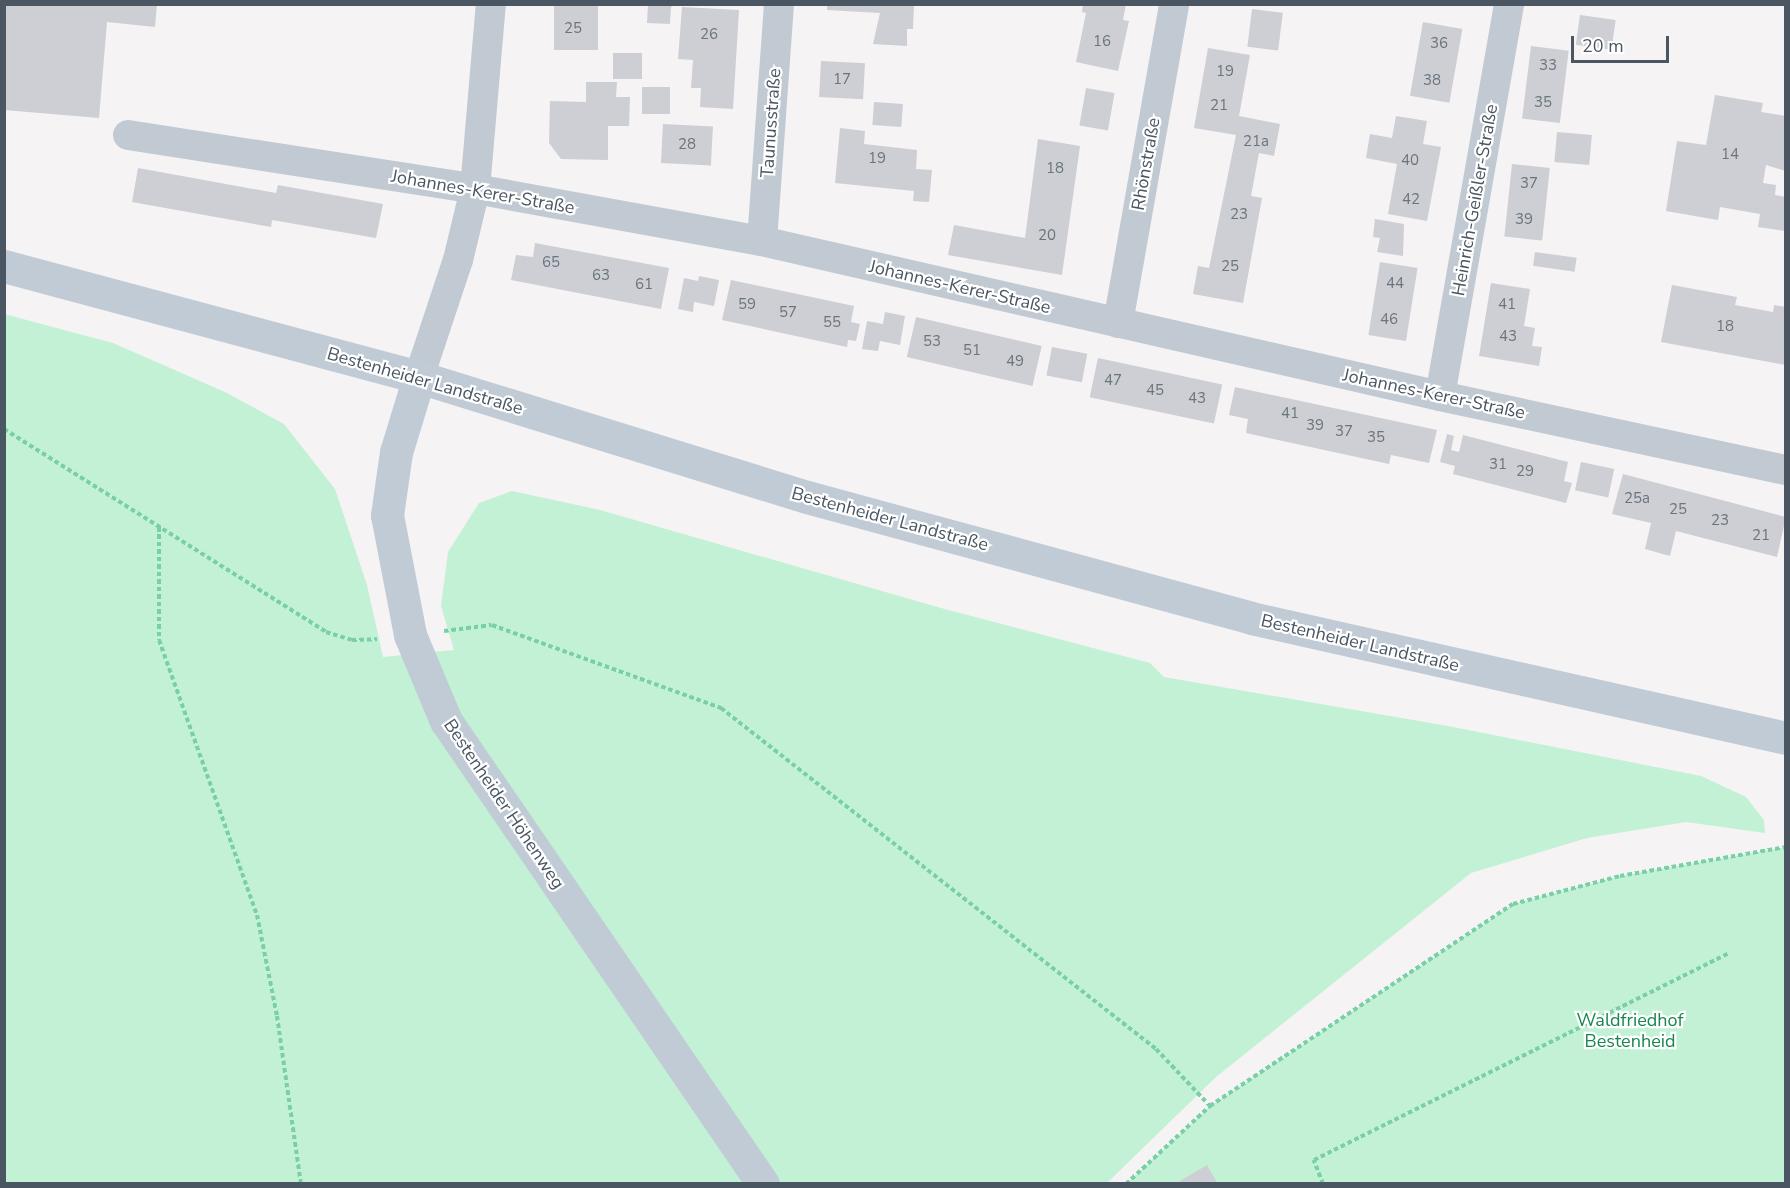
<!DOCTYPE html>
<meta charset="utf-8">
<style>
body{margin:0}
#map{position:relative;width:1790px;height:1188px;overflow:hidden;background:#f5f3f3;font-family:"Nunito Sans",sans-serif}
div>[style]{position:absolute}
.green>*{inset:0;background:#c3f1d5}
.building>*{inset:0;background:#cdcfd5;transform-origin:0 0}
.path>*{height:4px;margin-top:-2px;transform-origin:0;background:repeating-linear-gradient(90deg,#7ad0a6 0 4.5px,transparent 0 7.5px)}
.street>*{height:30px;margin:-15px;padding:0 15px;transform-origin:15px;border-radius:15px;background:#c1cad2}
.secondary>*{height:33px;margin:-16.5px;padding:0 16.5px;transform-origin:16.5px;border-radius:16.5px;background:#c1cbd6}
span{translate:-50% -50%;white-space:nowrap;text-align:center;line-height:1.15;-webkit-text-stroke:4.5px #fff;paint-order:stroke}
.number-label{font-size:15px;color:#6b747e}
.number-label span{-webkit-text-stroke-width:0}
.street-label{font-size:18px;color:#4a5661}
.park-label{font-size:18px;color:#17864f}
.frame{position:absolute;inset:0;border:6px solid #4a5661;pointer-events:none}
.scale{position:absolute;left:1571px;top:36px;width:98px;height:27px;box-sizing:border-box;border:3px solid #4a5661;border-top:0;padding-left:8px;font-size:18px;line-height:21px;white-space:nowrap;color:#4a5661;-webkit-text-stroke:4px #fff;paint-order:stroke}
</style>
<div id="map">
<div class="green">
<i style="clip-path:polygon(4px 314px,113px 343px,225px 392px,284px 424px,335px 489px,367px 585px,383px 657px,454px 650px,441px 606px,448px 552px,479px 503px,512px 491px,600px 510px,941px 608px,1150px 663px,1164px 677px,1448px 726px,1701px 776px,1746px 797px,1764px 820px,1765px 833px,1686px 822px,1587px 838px,1471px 873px,1216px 1077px,1107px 1183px,5px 1183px)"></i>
<i style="clip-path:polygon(1785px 847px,1785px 1183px,1126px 1184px,1210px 1106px,1513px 904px,1620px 876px)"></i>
</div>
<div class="building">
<i style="clip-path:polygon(4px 4px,157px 4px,155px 27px,107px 22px,99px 118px,4px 110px)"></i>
<i style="left:554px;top:4px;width:44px;height:46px"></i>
<i style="clip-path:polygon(648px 4px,677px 4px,671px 7px,670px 24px,647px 23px)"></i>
<i style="clip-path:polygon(827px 4px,914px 4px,913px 29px,907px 29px,907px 46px,873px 44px,880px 13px,827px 10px)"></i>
<i style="clip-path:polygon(1083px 4px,1126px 4px,1123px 20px,1129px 21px,1118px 71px,1076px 62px,1086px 13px,1082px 12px)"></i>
<i style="clip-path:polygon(682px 7px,739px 10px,733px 109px,700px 107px,701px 88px,691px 88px,693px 60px,678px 59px)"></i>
<i style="left:1252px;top:9px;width:31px;height:38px;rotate:7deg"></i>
<i style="left:1580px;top:15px;width:36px;height:30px;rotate:8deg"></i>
<i style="left:1423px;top:22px;width:40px;height:75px;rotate:10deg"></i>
<i style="left:1531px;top:46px;width:38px;height:73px;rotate:7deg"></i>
<i style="clip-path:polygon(1208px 48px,1250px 55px,1239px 116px,1280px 124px,1274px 156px,1259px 153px,1251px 196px,1262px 198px,1243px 303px,1193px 294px,1198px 266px,1209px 268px,1236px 135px,1194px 128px)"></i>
<i style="left:613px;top:53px;width:29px;height:26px"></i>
<i style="left:821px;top:61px;width:44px;height:36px;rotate:3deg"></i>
<i style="clip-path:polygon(586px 82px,617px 82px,616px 97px,630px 97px,629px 126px,608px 126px,608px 160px,561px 159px,549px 143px,550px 101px,586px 102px)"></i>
<i style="left:642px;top:87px;width:28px;height:27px"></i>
<i style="left:1086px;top:88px;width:29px;height:38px;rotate:10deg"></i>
<i style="clip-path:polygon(1715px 95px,1763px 103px,1761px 112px,1786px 116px,1786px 171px,1766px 165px,1763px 183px,1776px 185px,1775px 195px,1786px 197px,1785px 231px,1758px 227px,1760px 214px,1720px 207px,1718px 220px,1666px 211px,1677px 141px,1706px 145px)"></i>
<i style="left:874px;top:102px;width:29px;height:23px;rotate:4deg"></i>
<i style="clip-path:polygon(1396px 116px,1427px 121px,1423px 144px,1441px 147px,1427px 221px,1388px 214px,1397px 164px,1366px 158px,1370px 134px,1392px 138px)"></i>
<i style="left:663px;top:124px;width:50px;height:39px;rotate:3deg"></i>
<i style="clip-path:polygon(840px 128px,865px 131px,864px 144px,917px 150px,916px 169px,932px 170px,929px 202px,913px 201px,914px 191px,835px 183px)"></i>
<i style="left:1557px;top:132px;width:35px;height:30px;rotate:5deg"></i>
<i style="clip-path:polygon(1038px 139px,1080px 146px,1062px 275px,948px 255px,954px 225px,1025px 238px)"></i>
<i style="left:1512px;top:164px;width:38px;height:73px;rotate:6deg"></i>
<i style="clip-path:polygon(138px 168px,276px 193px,278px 185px,383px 204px,376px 238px,272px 220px,271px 227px,132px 202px)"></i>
<i style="clip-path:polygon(1375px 219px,1404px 224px,1403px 256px,1377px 252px,1380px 238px,1373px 237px)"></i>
<i style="clip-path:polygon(535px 243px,669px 268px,661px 309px,511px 280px,516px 255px,533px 257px)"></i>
<i style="left:1535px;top:252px;width:42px;height:14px;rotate:8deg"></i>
<i style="left:1380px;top:262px;width:38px;height:74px;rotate:9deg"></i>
<i style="clip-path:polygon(699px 276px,719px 280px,714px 306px,694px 302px,693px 312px,678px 309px,684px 278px,698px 281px)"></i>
<i style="clip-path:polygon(731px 280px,854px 306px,851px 322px,860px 324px,856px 341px,848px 340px,847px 347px,722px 320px)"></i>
<i style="clip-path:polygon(1491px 283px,1530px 289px,1524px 326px,1535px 328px,1532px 346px,1542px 347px,1539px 366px,1479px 356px)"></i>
<i style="clip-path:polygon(1672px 285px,1737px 297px,1735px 305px,1773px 312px,1774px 305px,1786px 307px,1786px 365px,1661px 342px)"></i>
<i style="clip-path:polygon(885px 312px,905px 316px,900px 345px,880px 341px,878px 351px,862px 349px,867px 321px,883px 324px)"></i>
<i style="left:916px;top:317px;width:129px;height:41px;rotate:13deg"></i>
<i style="left:1052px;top:347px;width:36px;height:29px;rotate:11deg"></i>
<i style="left:1098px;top:358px;width:127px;height:40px;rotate:12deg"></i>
<i style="clip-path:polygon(1235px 387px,1437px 430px,1429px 463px,1391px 455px,1389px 464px,1246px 433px,1248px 419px,1229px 415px)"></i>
<i style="clip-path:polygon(1447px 434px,1454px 436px,1451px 450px,1459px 452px,1463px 435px,1568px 462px,1564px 481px,1572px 483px,1566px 503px,1453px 474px,1455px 466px,1440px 462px)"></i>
<i style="left:1581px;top:462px;width:34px;height:29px;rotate:12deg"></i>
<i style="clip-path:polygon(1623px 474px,1786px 517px,1777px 557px,1676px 531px,1670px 556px,1645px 549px,1651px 523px,1612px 514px)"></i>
<i style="clip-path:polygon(1207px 1165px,1218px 1184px,1178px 1184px,1180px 1181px)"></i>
</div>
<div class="path">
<i style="left:4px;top:429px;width:381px;rotate:32.2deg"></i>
<i style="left:326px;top:632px;width:27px;rotate:17deg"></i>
<i style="left:352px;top:640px;width:25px;rotate:-2deg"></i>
<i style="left:159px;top:527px;width:113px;rotate:90deg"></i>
<i style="left:159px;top:640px;width:292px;rotate:70.4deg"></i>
<i style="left:257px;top:915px;width:103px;rotate:78.8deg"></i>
<i style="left:277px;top:1016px;width:170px;rotate:81.9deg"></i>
<i style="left:444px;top:631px;width:48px;rotate:-7.1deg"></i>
<i style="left:492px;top:625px;width:244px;rotate:19.9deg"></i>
<i style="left:721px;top:708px;width:553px;rotate:38.09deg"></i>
<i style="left:1156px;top:1049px;width:79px;rotate:46.5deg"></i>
<i style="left:1126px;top:1184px;width:115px;rotate:-42.9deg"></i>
<i style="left:1210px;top:1106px;width:364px;rotate:-33.7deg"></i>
<i style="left:1513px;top:904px;width:111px;rotate:-14.7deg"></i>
<i style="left:1620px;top:876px;width:169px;rotate:-9.9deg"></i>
<i style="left:1323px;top:1184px;width:26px;rotate:-111deg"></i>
<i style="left:1314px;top:1160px;width:465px;rotate:-26.5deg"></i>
</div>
<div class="street">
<i style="left:128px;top:135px;width:351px;rotate:8.8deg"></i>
<i style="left:475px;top:189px;width:292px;rotate:10.3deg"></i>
<i style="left:762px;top:241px;width:695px;rotate:12.88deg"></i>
<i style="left:1440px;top:396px;width:354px;rotate:12.1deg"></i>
<i style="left:762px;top:241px;width:238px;rotate:-85.9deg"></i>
<i style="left:1118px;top:323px;width:324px;rotate:-80deg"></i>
<i style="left:419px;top:377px;width:123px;rotate:-71.6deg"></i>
<i style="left:458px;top:260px;width:73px;rotate:-76.5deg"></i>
<i style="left:475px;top:189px;width:186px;rotate:-85.1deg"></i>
<i style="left:1440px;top:396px;width:398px;rotate:-80deg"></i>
</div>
<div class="secondary">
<i style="left:4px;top:266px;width:430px;rotate:15deg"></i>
<i style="left:419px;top:377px;width:406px;rotate:17.2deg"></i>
<i style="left:807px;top:497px;width:460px;rotate:15.2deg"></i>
<i style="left:1251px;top:618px;width:548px;rotate:12.64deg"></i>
<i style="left:419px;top:377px;width:78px;rotate:107deg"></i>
<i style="left:396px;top:452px;width:64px;rotate:98.1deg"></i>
<i style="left:387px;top:515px;width:122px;rotate:79.1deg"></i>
<i style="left:410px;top:635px;width:93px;rotate:67.3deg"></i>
<i style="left:446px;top:721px;width:561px;rotate:55.6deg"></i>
</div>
<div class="number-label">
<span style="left:573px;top:29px">25</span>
<span style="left:709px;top:35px">26</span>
<span style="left:1102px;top:42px">16</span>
<span style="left:1439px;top:44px">36</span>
<span style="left:1548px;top:66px">33</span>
<span style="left:1225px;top:72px">19</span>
<span style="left:842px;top:80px">17</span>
<span style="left:1432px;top:81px">38</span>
<span style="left:1543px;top:103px">35</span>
<span style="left:1219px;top:106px">21</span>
<span style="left:1256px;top:142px">21a</span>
<span style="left:687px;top:145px">28</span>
<span style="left:1730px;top:155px">14</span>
<span style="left:877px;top:159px">19</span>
<span style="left:1410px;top:161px">40</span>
<span style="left:1055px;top:169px">18</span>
<span style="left:1529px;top:184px">37</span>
<span style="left:1411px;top:200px">42</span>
<span style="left:1239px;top:215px">23</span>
<span style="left:1524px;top:220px">39</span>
<span style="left:1047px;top:236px">20</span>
<span style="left:551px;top:263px">65</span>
<span style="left:1230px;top:267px">25</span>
<span style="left:601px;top:276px">63</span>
<span style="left:1395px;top:284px">44</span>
<span style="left:644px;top:285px">61</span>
<span style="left:747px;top:305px">59</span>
<span style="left:1507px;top:305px">41</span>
<span style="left:788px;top:313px">57</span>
<span style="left:1389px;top:320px">46</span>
<span style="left:832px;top:323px">55</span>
<span style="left:1725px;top:327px">18</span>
<span style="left:1508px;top:337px">43</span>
<span style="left:932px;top:342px">53</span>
<span style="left:972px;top:351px">51</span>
<span style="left:1015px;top:362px">49</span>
<span style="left:1113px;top:381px">47</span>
<span style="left:1155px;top:391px">45</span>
<span style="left:1197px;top:399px">43</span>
<span style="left:1290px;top:414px">41</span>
<span style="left:1315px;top:426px">39</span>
<span style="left:1344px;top:432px">37</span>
<span style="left:1376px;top:438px">35</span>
<span style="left:1498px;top:465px">31</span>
<span style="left:1525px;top:472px">29</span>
<span style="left:1637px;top:499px">25a</span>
<span style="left:1678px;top:510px">25</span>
<span style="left:1720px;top:521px">23</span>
<span style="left:1761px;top:536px">21</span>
</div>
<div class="street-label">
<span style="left:771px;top:123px;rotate:-86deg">Taunusstraße</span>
<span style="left:1146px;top:164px;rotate:-80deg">Rhönstraße</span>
<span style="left:483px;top:192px;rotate:10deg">Johannes-Kerer-Straße</span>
<span style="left:1475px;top:200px;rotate:-80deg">Heinrich-Geißler-Straße</span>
<span style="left:960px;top:287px;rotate:13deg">Johannes-Kerer-Straße</span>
<span style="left:425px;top:381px;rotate:16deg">Bestenheider Landstraße</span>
<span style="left:1434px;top:394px;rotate:12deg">Johannes-Kerer-Straße</span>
<span style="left:890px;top:519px;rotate:15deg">Bestenheider Landstraße</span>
<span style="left:1360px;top:643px;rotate:13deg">Bestenheider Landstraße</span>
<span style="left:504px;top:804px;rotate:56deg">Bestenheider Höhenweg</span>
</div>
<div class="park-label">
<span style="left:1630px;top:1031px">Waldfriedhof<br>Bestenheid</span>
</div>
<div class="frame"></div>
<div class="scale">20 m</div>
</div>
